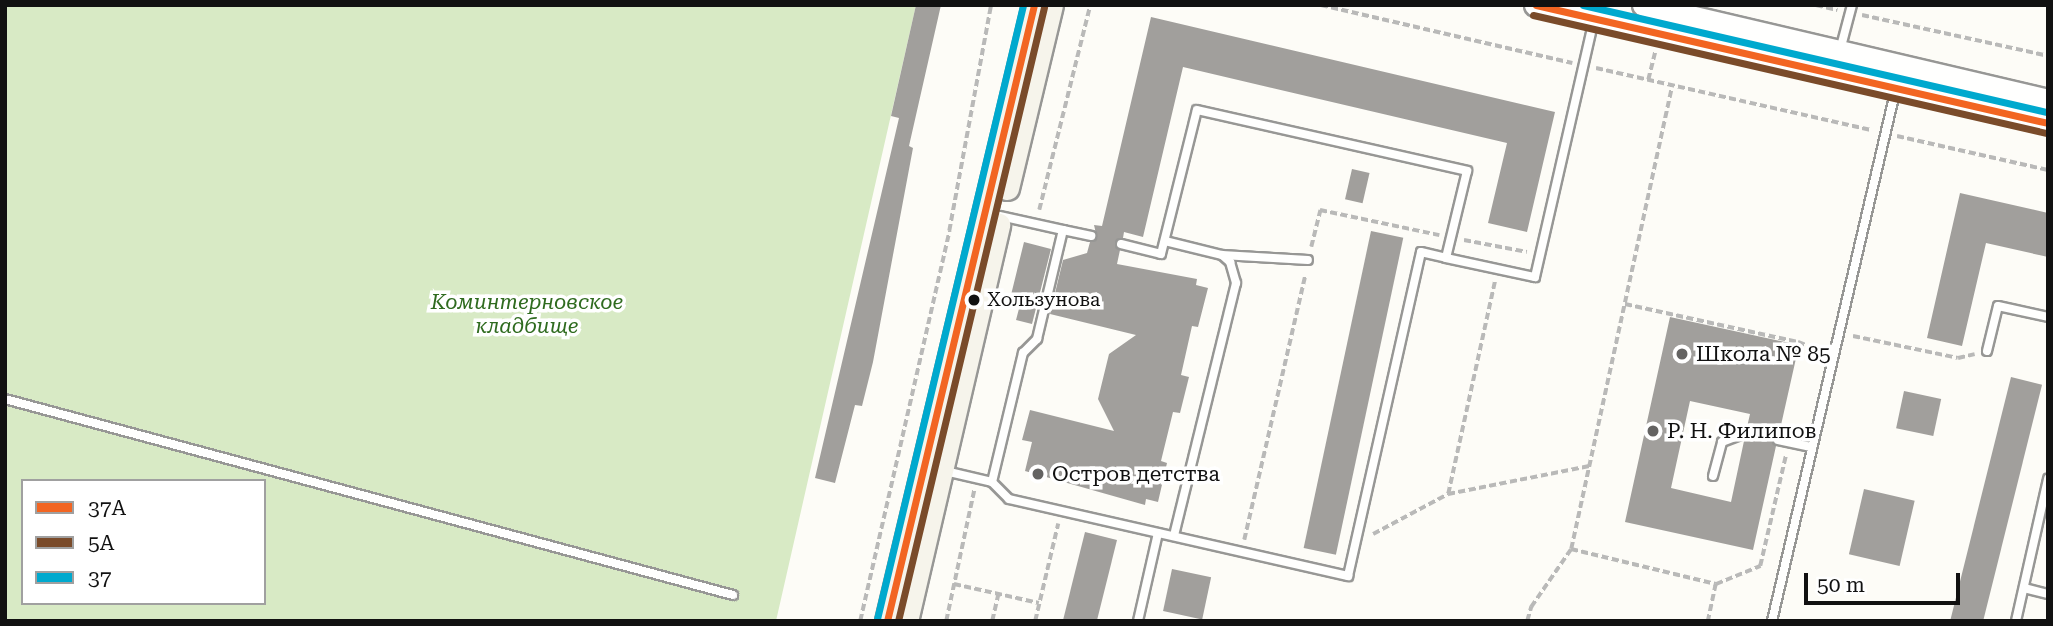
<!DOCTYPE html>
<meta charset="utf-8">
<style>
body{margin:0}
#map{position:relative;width:2053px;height:626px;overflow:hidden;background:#fdfcf7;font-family:"Roboto Serif",serif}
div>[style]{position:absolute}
.forest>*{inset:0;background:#d8eac5}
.building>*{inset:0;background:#a19f9c;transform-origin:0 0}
.path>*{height:3.5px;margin-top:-1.75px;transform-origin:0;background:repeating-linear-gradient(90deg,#b9b9b8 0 7px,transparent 0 10.5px)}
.roads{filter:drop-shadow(2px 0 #979795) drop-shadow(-2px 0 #979795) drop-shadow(0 2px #979795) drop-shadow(0 -2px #979795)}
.service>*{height:8px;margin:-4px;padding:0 4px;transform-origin:4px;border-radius:4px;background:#fffffe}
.tertiary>*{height:21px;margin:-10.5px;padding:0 10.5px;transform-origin:10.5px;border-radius:10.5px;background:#fffffe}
.secondary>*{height:23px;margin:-11.5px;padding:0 11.5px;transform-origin:11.5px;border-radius:11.5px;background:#f6f4eb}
.bus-1>*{height:7px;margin:-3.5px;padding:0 3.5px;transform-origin:3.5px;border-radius:3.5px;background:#f26522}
.bus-2>*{height:7px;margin:-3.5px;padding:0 3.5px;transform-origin:3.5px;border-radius:3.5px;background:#7a4b2a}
.bus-3>*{height:7px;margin:-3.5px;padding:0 3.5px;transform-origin:3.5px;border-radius:3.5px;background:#00a9ce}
.dots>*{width:19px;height:19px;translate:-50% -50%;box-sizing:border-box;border:4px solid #fff;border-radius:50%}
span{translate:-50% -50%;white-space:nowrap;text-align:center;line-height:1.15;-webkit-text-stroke:7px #fff;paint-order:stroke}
.bus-label{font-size:19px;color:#111}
.left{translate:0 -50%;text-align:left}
.park-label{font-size:21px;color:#2f6b1f;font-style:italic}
.poi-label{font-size:21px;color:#111}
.frame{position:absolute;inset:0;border:7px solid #111;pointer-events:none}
.legend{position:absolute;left:21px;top:479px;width:245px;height:126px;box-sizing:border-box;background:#fff;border:2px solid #a0a0a0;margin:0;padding:9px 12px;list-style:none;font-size:21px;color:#111}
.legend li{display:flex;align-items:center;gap:14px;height:35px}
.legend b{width:35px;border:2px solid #a0a0a0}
.scale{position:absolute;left:1804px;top:573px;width:156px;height:32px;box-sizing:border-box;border:4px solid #111;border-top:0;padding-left:9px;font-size:21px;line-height:24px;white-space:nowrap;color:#111;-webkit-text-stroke:5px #fff;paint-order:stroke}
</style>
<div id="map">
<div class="forest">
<i style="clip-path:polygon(evenodd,5px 5px,916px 5px,776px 621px,5px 621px,5px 5px,23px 481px,264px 481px,264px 603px,23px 603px,23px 481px)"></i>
</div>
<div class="building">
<i style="clip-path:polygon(916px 5px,941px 5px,909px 146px,913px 148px,873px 362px,862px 406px,855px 405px,835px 483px,815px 478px,899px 118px,891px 116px)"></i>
<i style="clip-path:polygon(1151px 17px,1555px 112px,1527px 232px,1488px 223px,1507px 143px,1183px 67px,1143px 237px,1124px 232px,1123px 238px,1115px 243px,1120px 250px,1117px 264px,1197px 279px,1196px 285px,1208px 288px,1198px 327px,1192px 326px,1181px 375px,1189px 377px,1180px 413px,1173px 412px,1161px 461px,1167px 463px,1158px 502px,1146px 499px,1145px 505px,1025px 471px,1032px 442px,1022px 440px,1030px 410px,1114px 431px,1098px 399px,1109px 354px,1136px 335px,1050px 314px,1063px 260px,1087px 253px,1090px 242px,1097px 238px,1094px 225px,1102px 226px)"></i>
<i style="left:1352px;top:169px;width:18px;height:31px;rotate:13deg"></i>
<i style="clip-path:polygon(1960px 193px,2048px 213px,2048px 257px,1986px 243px,1962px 346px,1927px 338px)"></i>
<i style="left:1371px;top:231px;width:33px;height:324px;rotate:12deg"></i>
<i style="clip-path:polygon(1024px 242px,1051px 249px,1032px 324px,1016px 320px,1021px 301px,1010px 299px)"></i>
<i style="clip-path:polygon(evenodd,1670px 317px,1799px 345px,1779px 434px,1772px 438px,1776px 446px,1753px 550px,1625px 522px,1670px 317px,1690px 401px,1750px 414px,1747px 427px,1752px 435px,1744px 441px,1731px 502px,1671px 488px,1690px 401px)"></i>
<i style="left:2011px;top:377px;width:32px;height:250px;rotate:14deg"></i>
<i style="left:1904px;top:391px;width:38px;height:38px;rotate:12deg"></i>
<i style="left:1864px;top:489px;width:52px;height:67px;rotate:13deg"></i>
<i style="left:1085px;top:532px;width:33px;height:91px;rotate:14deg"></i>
<i style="left:1172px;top:569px;width:40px;height:43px;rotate:12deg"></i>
</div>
<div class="path">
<i style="left:1321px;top:5px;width:258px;rotate:13deg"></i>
<i style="left:1816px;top:5px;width:22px;rotate:13deg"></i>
<i style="left:1862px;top:15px;width:190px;rotate:12.4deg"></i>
<i style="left:1596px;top:68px;width:283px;rotate:12.7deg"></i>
<i style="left:1648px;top:80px;width:29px;rotate:-76deg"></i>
<i style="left:1897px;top:136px;width:155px;rotate:12.7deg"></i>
<i style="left:1039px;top:210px;width:211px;rotate:-76deg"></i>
<i style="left:1464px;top:240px;width:64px;rotate:10.8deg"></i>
<i style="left:1311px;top:247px;width:38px;rotate:-76deg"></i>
<i style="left:1320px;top:210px;width:122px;rotate:11.9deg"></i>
<i style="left:1625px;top:304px;width:177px;rotate:12.4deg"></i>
<i style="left:1798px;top:342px;width:26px;rotate:21deg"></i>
<i style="left:1853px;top:336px;width:107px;rotate:11.8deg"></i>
<i style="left:1958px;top:358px;width:17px;rotate:-13deg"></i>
<i style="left:1448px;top:494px;width:144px;rotate:-11.2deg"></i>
<i style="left:1373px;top:534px;width:85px;rotate:-28.1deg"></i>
<i style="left:1448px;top:494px;width:218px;rotate:-77.6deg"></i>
<i style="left:1244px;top:540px;width:272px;rotate:-77deg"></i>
<i style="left:1571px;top:549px;width:149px;rotate:13.6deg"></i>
<i style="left:1716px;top:584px;width:38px;rotate:102deg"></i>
<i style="left:954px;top:584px;width:87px;rotate:12.6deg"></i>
<i style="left:1716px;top:584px;width:48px;rotate:-22.2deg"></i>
<i style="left:1760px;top:566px;width:115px;rotate:-76.9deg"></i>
<i style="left:860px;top:621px;width:400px;rotate:-77.1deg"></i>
<i style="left:949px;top:231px;width:230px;rotate:-79.5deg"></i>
<i style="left:946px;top:621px;width:134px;rotate:-77.9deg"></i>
<i style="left:992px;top:621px;width:28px;rotate:-77deg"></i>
<i style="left:1035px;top:621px;width:100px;rotate:-76.7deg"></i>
<i style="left:1527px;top:621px;width:15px;rotate:-74deg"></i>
<i style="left:1531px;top:607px;width:70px;rotate:-55.4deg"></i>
<i style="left:1571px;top:549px;width:474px;rotate:-77.7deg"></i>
</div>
<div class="roads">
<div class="service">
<i style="left:1834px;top:73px;width:70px;rotate:-75.2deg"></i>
<i style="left:1063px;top:230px;width:29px;rotate:12deg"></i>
<i style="left:1165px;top:241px;width:59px;rotate:13.8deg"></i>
<i style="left:1222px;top:255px;width:11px;rotate:41deg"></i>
<i style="left:1230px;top:262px;width:22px;rotate:74deg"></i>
<i style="left:1236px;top:283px;width:260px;rotate:103.8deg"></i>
<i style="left:1121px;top:244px;width:41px;rotate:14deg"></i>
<i style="left:1161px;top:254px;width:148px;rotate:-76deg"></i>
<i style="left:1197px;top:110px;width:277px;rotate:12.7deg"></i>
<i style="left:1467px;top:171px;width:89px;rotate:103.6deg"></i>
<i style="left:1446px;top:258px;width:91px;rotate:12.1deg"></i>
<i style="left:1535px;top:277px;width:265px;rotate:-77.1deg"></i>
<i style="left:1222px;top:255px;width:86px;rotate:3.3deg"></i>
<i style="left:1987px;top:351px;width:46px;rotate:-76.3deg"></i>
<i style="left:1998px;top:306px;width:51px;rotate:12.4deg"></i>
<i style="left:5px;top:399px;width:754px;rotate:15.07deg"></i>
<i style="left:1778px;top:440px;width:35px;rotate:12deg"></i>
<i style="left:945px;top:471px;width:48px;rotate:13.2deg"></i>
<i style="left:992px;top:482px;width:24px;rotate:45deg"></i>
<i style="left:1009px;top:499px;width:348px;rotate:12.8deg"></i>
<i style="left:1348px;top:576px;width:332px;rotate:-77.3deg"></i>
<i style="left:1421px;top:252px;width:26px;rotate:13deg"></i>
<i style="left:1713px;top:476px;width:35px;rotate:-75deg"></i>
<i style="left:1722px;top:442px;width:26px;rotate:-21deg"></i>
<i style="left:992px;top:482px;width:133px;rotate:-76.5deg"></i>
<i style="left:1023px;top:353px;width:20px;rotate:-45deg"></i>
<i style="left:1037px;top:339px;width:112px;rotate:-76.6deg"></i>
<i style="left:1063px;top:230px;width:65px;rotate:-167.5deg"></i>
<i style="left:2024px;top:588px;width:25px;rotate:14deg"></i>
<i style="left:1138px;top:621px;width:90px;rotate:-77.2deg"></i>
<i style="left:1772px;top:621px;width:547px;rotate:-76.9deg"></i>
<i style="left:2016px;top:621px;width:146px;rotate:-77.3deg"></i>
</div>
<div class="tertiary">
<i style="left:1535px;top:5px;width:526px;rotate:12.95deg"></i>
<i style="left:1643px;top:5px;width:416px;rotate:13.2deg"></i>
</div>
<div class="secondary">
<i style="left:1007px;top:188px;width:188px;rotate:-76.5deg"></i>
<i style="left:887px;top:621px;width:633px;rotate:-76.58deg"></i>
<i style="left:906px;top:621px;width:407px;rotate:-76.9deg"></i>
</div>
</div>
<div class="bus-1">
<i style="left:1536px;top:5px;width:525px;rotate:12.98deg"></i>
<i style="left:887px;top:621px;width:633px;rotate:-76.58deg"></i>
</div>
<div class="bus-2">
<i style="left:1533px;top:15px;width:526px;rotate:12.95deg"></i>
<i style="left:898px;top:621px;width:631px;rotate:-76.62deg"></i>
</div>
<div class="bus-3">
<i style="left:1583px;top:5px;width:477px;rotate:13deg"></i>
<i style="left:877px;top:619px;width:631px;rotate:-76.62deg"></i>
</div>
<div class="dots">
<i style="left:974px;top:300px;background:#111"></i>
<i style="left:1682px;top:354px;background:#646362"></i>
<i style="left:1653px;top:431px;background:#646362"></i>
<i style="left:1038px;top:474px;background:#646362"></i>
</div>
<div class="bus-label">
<span class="left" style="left:987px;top:300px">Хользунова</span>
</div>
<div class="park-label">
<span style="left:527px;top:314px">Коминтерновское<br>кладбище</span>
</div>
<div class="poi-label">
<span class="left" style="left:1696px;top:354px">Школа № 85</span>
<span class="left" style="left:1667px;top:431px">Р. Н. Филипов</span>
<span class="left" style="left:1052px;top:474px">Остров детства</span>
</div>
<div class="frame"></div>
<ul class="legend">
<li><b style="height:9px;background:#f26522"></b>37А</li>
<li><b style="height:9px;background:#7a4b2a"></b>5А</li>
<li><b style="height:9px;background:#00a9ce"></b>37</li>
</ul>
<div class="scale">50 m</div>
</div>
